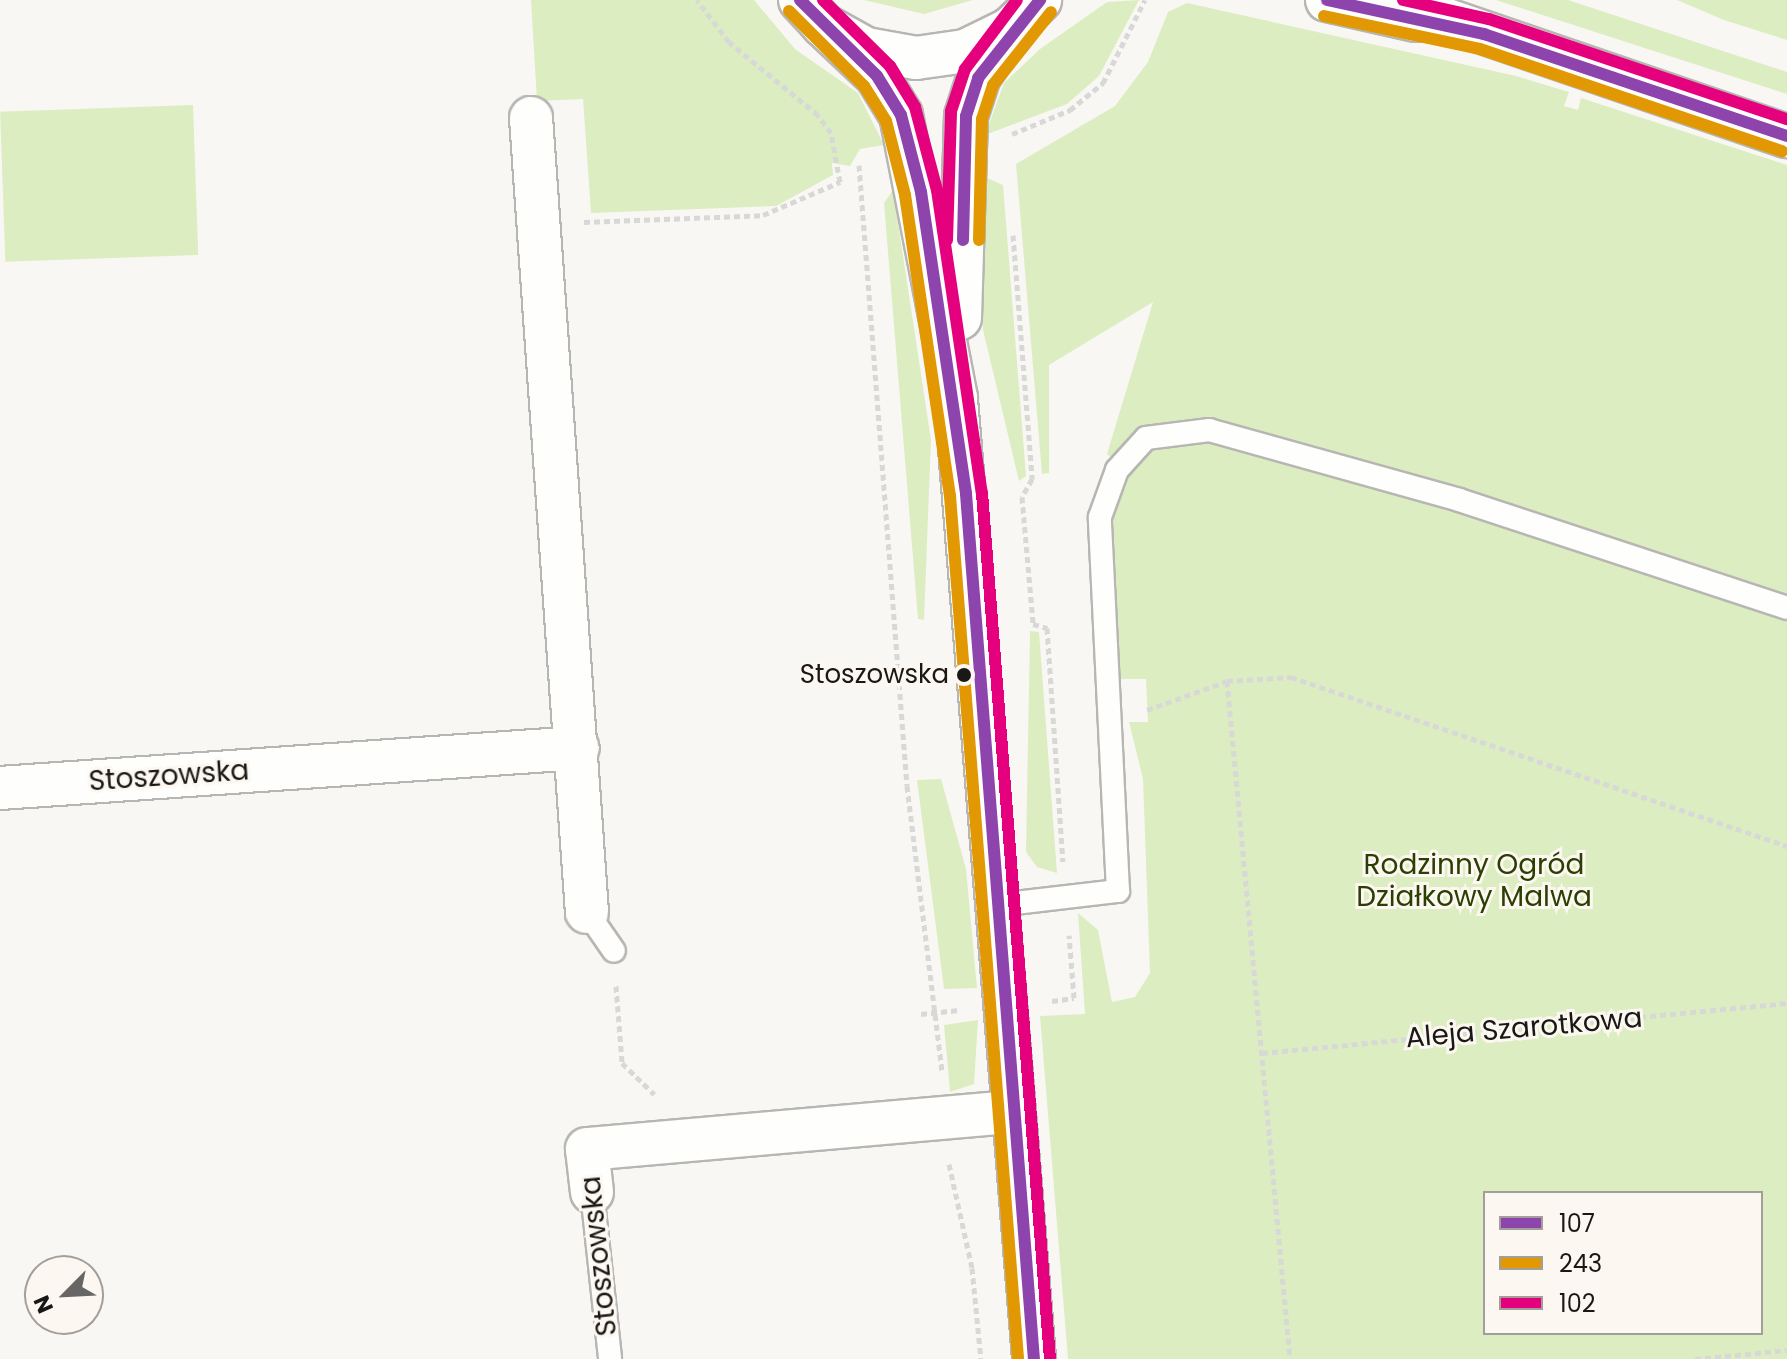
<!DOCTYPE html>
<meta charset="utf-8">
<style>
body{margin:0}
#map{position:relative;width:1787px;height:1359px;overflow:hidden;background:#f9f7f4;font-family:Poppins,sans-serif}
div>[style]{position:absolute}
.green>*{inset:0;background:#dcedc2;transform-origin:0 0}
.path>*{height:5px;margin-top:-2.5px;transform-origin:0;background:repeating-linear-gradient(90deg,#d8d8d6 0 6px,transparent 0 10px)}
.roads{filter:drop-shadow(2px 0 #b7b6b3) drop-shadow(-2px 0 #b7b6b3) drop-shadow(0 2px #b7b6b3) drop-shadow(0 -2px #b7b6b3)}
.lane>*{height:22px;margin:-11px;padding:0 11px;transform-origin:11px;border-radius:11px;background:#fefefd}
.street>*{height:42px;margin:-21px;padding:0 21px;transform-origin:21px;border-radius:21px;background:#fefefd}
.bus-1>*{height:12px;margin:-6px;padding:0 6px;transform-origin:6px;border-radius:6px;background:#8e44ad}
.bus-2>*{height:12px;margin:-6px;padding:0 6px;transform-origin:6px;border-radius:6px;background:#e19802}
.bus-3>*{height:12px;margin:-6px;padding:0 6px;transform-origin:6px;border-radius:6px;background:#e5007d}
.dots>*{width:22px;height:22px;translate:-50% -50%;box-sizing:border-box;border:4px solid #fcf8f1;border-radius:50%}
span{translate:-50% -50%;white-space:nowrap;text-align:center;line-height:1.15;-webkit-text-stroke:6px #fcf8f1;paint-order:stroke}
.bus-label{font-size:26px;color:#1a1816}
.right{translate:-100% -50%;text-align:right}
.street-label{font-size:28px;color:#1a1816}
.park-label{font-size:28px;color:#2b3f02}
.legend{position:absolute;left:1483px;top:1191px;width:280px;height:144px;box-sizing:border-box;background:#fcf8f1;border:2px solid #a29e99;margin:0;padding:10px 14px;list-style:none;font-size:24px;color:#1a1816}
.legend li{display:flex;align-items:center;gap:16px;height:40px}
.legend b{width:40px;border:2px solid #a29e99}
.north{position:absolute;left:24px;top:1255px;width:80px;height:80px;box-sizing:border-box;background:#fcf8f1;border:2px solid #a29e99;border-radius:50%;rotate:246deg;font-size:22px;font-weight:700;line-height:32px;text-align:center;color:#1a1816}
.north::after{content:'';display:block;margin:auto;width:28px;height:36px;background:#686664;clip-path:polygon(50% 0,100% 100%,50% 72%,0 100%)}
</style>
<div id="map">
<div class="green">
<i style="clip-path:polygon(531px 0,754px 0,795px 49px,858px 93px,884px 145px,860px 149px,850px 166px,832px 163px,833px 175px,776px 206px,591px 213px,583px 99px,537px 101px)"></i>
<i style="clip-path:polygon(864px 0,973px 0,924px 14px)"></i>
<i style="clip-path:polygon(1139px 0,1099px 76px,1067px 104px,985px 135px,1004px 83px,1040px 49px,1107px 2px)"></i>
<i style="clip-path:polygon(1496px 0,1568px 0,1787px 72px,1787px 94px)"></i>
<i style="clip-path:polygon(1677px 0,1787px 0,1787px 40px,1724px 20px)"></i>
<i style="clip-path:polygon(evenodd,1187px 3px,1516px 76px,1569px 92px,1564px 106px,1578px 110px,1581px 98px,1787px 165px,1787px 1359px,1068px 1359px,1040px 1016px,1085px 1014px,1078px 913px,1098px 930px,1112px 1002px,1135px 997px,1150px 973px,1143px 779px,1129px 722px,1148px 722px,1146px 679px,1118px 679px,1092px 607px,1090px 567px,1124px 468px,1107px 454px,1153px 302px,1049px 365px,1049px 473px,1042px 474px,1016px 164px,1115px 106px,1148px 62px,1168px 12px,1187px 3px,1485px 1193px,1761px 1193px,1761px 1333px,1485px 1333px,1485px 1193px)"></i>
<i style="left:193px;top:105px;width:150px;height:193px;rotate:88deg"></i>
<i style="clip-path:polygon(982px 176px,1003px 185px,1026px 476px,1019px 481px,983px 330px)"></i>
<i style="clip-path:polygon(893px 190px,931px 440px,924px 620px,918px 619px,884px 203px)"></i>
<i style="clip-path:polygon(1030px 631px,1039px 632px,1057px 873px,1037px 867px,1026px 852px)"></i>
<i style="clip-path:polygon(941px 779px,966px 869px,977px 988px,944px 989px,917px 780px)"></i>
<i style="clip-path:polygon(978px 1020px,974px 1084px,950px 1092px,944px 1025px)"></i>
</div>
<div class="path">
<i style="left:1012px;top:134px;width:63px;rotate:-22.5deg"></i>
<i style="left:1070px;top:110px;width:43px;rotate:-39.3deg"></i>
<i style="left:1103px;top:83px;width:93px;rotate:-63.2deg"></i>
<i style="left:859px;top:165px;width:623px;rotate:85.58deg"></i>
<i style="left:907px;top:786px;width:287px;rotate:83deg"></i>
<i style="left:584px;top:222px;width:179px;rotate:-2.2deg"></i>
<i style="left:763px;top:215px;width:84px;rotate:-23.2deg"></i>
<i style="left:840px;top:182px;width:50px;rotate:-100.4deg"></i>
<i style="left:831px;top:133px;width:22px;rotate:-126deg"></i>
<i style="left:818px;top:115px;width:115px;rotate:-140.6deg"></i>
<i style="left:729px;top:42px;width:53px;rotate:-127.3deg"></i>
<i style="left:1013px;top:235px;width:245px;rotate:85.5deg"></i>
<i style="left:1032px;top:479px;width:21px;rotate:119deg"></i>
<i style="left:1022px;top:497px;width:127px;rotate:85deg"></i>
<i style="left:1033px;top:624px;width:15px;rotate:16deg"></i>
<i style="left:1047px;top:628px;width:234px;rotate:86.1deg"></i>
<i style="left:1227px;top:681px;width:64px;rotate:-3.6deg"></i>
<i style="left:1291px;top:677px;width:524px;rotate:18.82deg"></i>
<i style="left:1147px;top:710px;width:85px;rotate:-19.9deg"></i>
<i style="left:1227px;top:681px;width:681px;rotate:84.69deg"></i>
<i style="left:616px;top:986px;width:77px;rotate:85.5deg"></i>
<i style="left:622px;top:1063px;width:45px;rotate:44.1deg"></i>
<i style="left:1052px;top:1001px;width:22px;rotate:-8deg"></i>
<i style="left:1074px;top:998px;width:63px;rotate:-94.5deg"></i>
<i style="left:921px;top:1014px;width:38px;rotate:-6deg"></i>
<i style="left:1262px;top:1053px;width:527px;rotate:-5.44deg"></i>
<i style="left:949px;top:1164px;width:107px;rotate:77.5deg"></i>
<i style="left:972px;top:1268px;width:91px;rotate:84.4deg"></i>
<i style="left:1695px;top:1359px;width:92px;rotate:-5.6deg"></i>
</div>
<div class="roads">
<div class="lane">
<i style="left:998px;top:905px;width:121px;rotate:-6.7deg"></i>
<i style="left:1118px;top:891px;width:374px;rotate:-92.8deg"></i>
<i style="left:1100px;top:517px;width:50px;rotate:-70.1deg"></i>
<i style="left:1117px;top:470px;width:43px;rotate:-47.8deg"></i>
<i style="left:1146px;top:438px;width:64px;rotate:-7.2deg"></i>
<i style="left:1209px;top:430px;width:260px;rotate:15.6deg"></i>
<i style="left:1459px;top:500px;width:345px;rotate:18.2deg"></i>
<i style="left:587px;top:912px;width:47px;rotate:55.3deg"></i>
<i style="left:592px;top:1192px;width:168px;rotate:83.8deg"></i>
</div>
<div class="street">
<i style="left:800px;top:0;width:34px;rotate:47deg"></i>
<i style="left:823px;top:25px;width:49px;rotate:29.2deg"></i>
<i style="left:866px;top:49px;width:51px;rotate:10.2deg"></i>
<i style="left:916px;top:58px;width:49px;rotate:-8.1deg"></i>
<i style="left:965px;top:51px;width:50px;rotate:-26.1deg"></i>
<i style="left:1010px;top:29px;width:42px;rotate:-44deg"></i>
<i style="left:1327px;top:0;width:91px;rotate:12.7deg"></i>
<i style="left:1389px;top:0;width:421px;rotate:18.9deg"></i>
<i style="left:823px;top:25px;width:74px;rotate:43.4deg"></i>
<i style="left:877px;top:76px;width:46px;rotate:58.4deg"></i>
<i style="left:901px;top:115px;width:289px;rotate:79deg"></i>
<i style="left:956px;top:399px;width:963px;rotate:85.35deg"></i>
<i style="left:531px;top:118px;width:796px;rotate:85.97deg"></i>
<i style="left:960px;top:318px;width:202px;rotate:-88.3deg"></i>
<i style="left:966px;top:116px;width:40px;rotate:-72deg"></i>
<i style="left:978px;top:78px;width:59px;rotate:-56.9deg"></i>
<i style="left:0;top:788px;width:579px;rotate:-3.96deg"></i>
<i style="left:592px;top:1192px;width:43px;rotate:-96.6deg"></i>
<i style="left:587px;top:1149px;width:428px;rotate:-5deg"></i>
</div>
</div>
<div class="bus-1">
<i style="left:800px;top:0;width:108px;rotate:44.6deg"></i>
<i style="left:877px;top:76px;width:46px;rotate:58.4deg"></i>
<i style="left:901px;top:115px;width:80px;rotate:75.4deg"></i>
<i style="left:921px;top:192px;width:305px;rotate:81.5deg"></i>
<i style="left:966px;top:494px;width:868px;rotate:85.51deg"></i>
<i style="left:1327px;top:0;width:161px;rotate:12.2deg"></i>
<i style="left:1484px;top:34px;width:320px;rotate:18.6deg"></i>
<i style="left:963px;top:240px;width:124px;rotate:-88.6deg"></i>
<i style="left:966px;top:116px;width:40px;rotate:-72deg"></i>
<i style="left:978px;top:78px;width:100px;rotate:-51.5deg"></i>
</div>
<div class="bus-2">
<i style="left:789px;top:11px;width:106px;rotate:45deg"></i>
<i style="left:864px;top:86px;width:41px;rotate:57.8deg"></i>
<i style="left:886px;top:121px;width:76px;rotate:75.6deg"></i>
<i style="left:905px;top:195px;width:304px;rotate:81.5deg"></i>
<i style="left:950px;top:496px;width:866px;rotate:85.49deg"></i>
<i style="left:1324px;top:16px;width:159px;rotate:11.9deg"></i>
<i style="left:1480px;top:49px;width:319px;rotate:18.7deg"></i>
<i style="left:979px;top:240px;width:121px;rotate:-88.6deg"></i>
<i style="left:982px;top:119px;width:36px;rotate:-72deg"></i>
<i style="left:993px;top:85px;width:93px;rotate:-51.5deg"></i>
</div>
<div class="bus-3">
<i style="left:823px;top:0;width:94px;rotate:44.6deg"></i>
<i style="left:890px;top:66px;width:48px;rotate:58.6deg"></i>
<i style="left:915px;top:107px;width:86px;rotate:75.2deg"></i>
<i style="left:937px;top:190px;width:306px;rotate:81.6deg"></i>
<i style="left:982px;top:493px;width:868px;rotate:85.51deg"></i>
<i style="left:1403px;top:0;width:88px;rotate:12.5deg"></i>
<i style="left:1489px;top:19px;width:314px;rotate:18.6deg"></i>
<i style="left:947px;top:240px;width:129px;rotate:-88.2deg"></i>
<i style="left:951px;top:111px;width:44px;rotate:-71.6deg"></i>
<i style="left:965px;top:69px;width:86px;rotate:-53deg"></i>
</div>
<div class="dots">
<i style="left:964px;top:675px;background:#1a1816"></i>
</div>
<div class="bus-label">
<span class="right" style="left:949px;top:675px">Stoszowska</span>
</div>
<div class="street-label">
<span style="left:169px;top:776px;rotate:-4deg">Stoszowska</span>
<span style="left:1524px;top:1028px;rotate:-5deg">Aleja Szarotkowa</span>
<span style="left:599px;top:1256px;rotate:-96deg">Stoszowska</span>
</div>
<div class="park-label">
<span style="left:1474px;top:881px">Rodzinny Ogród<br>Działkowy Malwa</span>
</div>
<ul class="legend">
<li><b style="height:10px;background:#8e44ad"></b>107</li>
<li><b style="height:10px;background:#e19802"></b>243</li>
<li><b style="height:10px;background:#e5007d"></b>102</li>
</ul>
<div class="north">N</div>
</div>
